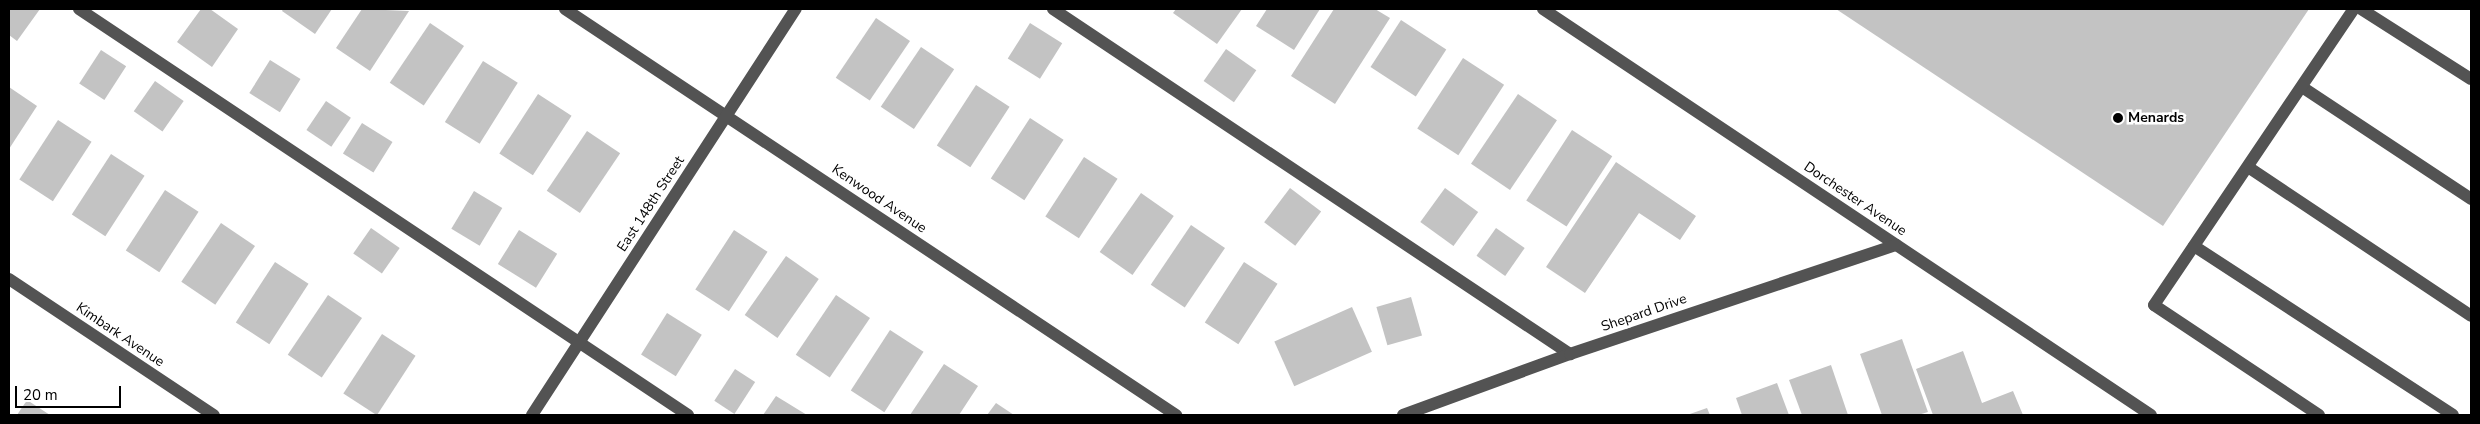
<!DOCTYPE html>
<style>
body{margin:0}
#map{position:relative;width:2480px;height:424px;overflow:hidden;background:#fff;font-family:"Nunito Sans",sans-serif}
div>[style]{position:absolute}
.building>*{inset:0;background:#c3c3c3;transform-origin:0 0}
.minor>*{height:12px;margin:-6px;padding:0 6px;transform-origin:6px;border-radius:6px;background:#535353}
.dots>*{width:14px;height:14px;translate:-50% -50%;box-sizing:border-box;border:2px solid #fff;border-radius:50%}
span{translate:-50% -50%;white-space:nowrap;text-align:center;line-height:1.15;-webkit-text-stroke:5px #fff;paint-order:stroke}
.poi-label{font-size:14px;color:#000;font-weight:700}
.left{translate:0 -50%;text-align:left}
.street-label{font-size:14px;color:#000}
.frame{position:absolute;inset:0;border:10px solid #000;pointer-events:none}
.scale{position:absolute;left:15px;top:386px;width:106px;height:22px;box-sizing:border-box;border:2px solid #000;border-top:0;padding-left:6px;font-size:15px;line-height:18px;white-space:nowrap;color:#000;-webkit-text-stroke:4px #fff;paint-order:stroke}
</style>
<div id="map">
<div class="building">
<i style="clip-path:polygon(9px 9px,40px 9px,17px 41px,9px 35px)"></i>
<i style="clip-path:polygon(201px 9px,210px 9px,238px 29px,212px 67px,177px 42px)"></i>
<i style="clip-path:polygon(283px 9px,332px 9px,315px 34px,282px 11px)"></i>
<i style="clip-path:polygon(362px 9px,409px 11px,370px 71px,336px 48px)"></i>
<i style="clip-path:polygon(1176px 9px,1242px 9px,1217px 44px,1173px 13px)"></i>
<i style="clip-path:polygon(1267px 9px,1320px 9px,1294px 50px,1256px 26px)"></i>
<i style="clip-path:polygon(1334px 9px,1375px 9px,1390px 18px,1335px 104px,1291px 76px)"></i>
<i style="clip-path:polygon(1836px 9px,2309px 9px,2163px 226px)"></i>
<i style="left:876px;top:18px;width:41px;height:72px;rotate:34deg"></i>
<i style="left:1401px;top:20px;width:54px;height:56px;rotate:33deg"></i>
<i style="left:430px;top:23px;width:41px;height:72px;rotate:34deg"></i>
<i style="left:1030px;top:23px;width:38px;height:42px;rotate:32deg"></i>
<i style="left:921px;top:47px;width:40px;height:72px;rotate:34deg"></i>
<i style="left:1226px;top:49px;width:37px;height:39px;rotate:35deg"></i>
<i style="left:101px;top:50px;width:30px;height:40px;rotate:33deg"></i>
<i style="left:1463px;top:58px;width:49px;height:84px;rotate:33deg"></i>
<i style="left:270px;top:60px;width:36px;height:39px;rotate:32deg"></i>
<i style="left:483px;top:61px;width:41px;height:72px;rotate:32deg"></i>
<i style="left:155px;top:81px;width:35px;height:37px;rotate:35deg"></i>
<i style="left:976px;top:85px;width:40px;height:72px;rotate:33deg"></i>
<i style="clip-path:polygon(9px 87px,37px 106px,9px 149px)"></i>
<i style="left:538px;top:94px;width:40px;height:71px;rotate:33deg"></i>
<i style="left:1518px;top:94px;width:47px;height:84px;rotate:34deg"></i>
<i style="left:326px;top:101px;width:30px;height:35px;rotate:34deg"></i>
<i style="left:1030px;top:118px;width:40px;height:72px;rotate:33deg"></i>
<i style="left:58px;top:120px;width:40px;height:71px;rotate:33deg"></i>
<i style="left:362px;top:123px;width:36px;height:36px;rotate:32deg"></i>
<i style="left:1572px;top:130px;width:48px;height:84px;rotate:33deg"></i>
<i style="left:587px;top:131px;width:40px;height:72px;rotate:34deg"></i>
<i style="left:111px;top:154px;width:40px;height:72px;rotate:33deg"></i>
<i style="left:1084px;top:157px;width:40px;height:71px;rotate:33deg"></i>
<i style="clip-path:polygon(1616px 162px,1696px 216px,1680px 240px,1639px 213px,1585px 293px,1546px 267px)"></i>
<i style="left:1290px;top:188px;width:39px;height:43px;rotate:37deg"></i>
<i style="left:1445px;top:188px;width:41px;height:42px;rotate:36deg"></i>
<i style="left:165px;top:190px;width:40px;height:72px;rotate:33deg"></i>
<i style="left:474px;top:191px;width:33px;height:44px;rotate:31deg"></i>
<i style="left:1141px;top:193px;width:40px;height:72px;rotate:35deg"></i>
<i style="left:221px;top:223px;width:41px;height:71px;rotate:34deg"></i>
<i style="left:1191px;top:225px;width:41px;height:72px;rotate:34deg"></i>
<i style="left:371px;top:228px;width:35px;height:31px;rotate:35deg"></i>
<i style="left:1496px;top:228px;width:35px;height:34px;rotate:35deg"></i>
<i style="left:519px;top:230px;width:45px;height:40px;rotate:32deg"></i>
<i style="left:734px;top:230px;width:40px;height:71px;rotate:33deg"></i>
<i style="left:786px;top:256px;width:40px;height:72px;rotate:35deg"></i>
<i style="left:275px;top:262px;width:40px;height:72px;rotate:33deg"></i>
<i style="left:1244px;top:262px;width:40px;height:72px;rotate:33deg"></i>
<i style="left:328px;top:295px;width:41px;height:72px;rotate:34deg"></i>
<i style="left:836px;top:295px;width:41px;height:72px;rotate:34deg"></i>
<i style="left:1411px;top:297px;width:40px;height:36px;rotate:74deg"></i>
<i style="left:1352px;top:307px;width:49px;height:85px;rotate:66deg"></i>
<i style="left:667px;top:313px;width:41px;height:49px;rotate:32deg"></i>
<i style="left:890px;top:330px;width:40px;height:72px;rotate:33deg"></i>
<i style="left:382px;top:334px;width:40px;height:71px;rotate:33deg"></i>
<i style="clip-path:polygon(1902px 339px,1928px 412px,1918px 415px,1882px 415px,1860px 354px)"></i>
<i style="clip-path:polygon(1963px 351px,1982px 403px,2013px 391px,2023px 415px,1933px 415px,1916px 369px)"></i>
<i style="clip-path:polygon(944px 364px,978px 386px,959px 415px,910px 415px)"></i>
<i style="clip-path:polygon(1831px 365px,1848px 415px,1802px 415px,1789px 380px)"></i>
<i style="left:735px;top:369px;width:24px;height:38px;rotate:33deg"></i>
<i style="clip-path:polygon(1777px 383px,1789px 415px,1742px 415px,1736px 398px)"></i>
<i style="clip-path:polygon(776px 396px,807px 415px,763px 415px)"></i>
<i style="clip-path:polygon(27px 400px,50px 415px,17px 415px)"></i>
<i style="clip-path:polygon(996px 403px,1014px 415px,987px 415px)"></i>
<i style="clip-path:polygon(1707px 408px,1710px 415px,1687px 415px)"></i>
</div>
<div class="minor">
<i style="left:79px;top:9px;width:732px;rotate:33.69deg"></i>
<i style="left:565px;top:9px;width:734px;rotate:33.6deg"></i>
<i style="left:1053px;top:9px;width:622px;rotate:33.72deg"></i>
<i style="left:1543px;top:9px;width:731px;rotate:33.73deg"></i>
<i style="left:2361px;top:9px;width:130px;rotate:32.5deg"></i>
<i style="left:2302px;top:87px;width:203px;rotate:33.5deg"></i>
<i style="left:2248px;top:167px;width:268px;rotate:33.7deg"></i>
<i style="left:2194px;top:246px;width:309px;rotate:33.1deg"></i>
<i style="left:9px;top:279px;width:246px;rotate:33.6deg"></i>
<i style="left:532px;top:415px;width:484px;rotate:-57deg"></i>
<i style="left:1403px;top:415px;width:178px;rotate:-20.1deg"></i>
<i style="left:1570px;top:354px;width:344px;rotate:-18.5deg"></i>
<i style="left:2319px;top:415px;width:198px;rotate:-146.3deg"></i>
<i style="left:2154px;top:305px;width:357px;rotate:-56deg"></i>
</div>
<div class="dots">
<i style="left:2118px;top:118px;background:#000"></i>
</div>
<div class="poi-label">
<span class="left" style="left:2128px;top:118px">Menards</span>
</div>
<div class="street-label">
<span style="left:879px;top:199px;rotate:34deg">Kenwood Avenue</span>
<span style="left:1855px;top:199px;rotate:34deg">Dorchester Avenue</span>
<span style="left:651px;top:204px;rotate:-57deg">East 148th Street</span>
<span style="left:1644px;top:313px;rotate:-19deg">Shepard Drive</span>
<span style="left:120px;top:335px;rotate:34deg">Kimbark Avenue</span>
</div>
<div class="frame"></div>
<div class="scale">20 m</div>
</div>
